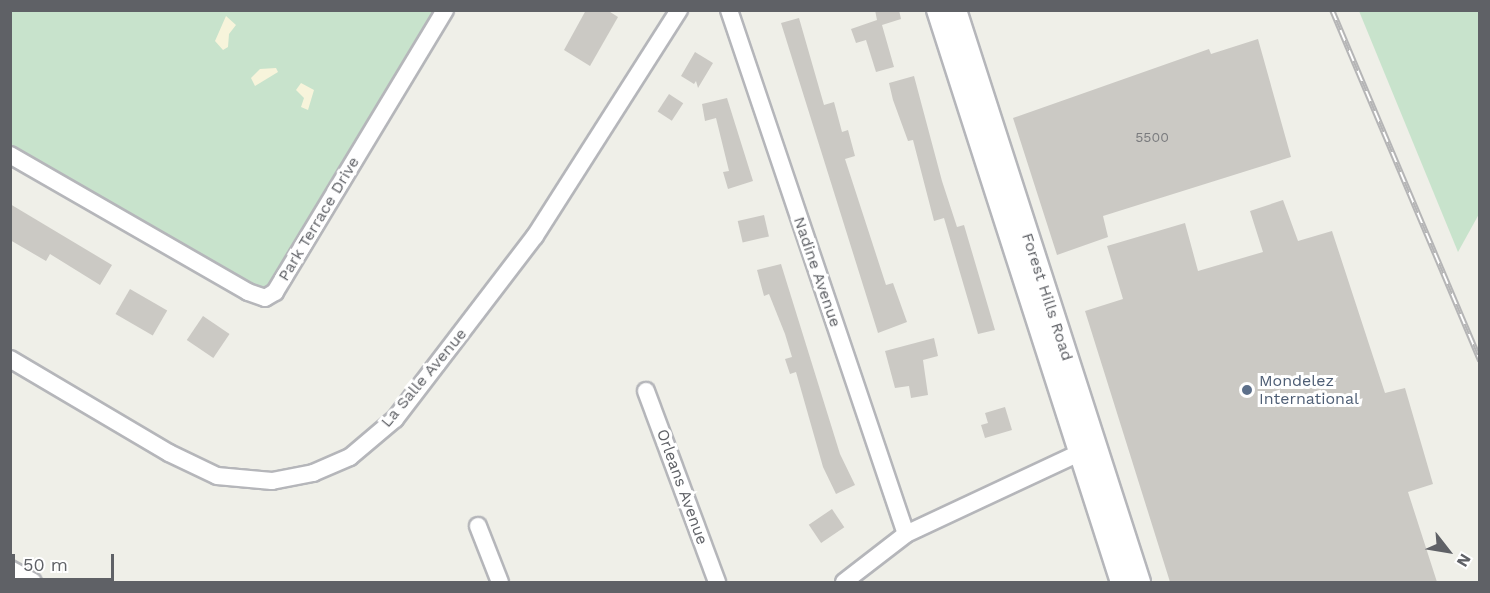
<!DOCTYPE html>
<style>
body{margin:0}
#map{position:relative;width:1490px;height:593px;overflow:hidden;background:#efefe8;font-family:"Work Sans",sans-serif}
div>[style]{position:absolute}
.green>*{inset:0;background:#c8e3cc}
.sand>*{inset:0;background:#f7f4db}
.building>*{inset:0;background:#cbc9c4;transform-origin:0 0}
.roads{filter:drop-shadow(2px 0 #b5b6ba) drop-shadow(-2px 0 #b5b6ba) drop-shadow(0 2px #b5b6ba) drop-shadow(0 -2px #b5b6ba)}
.minor>*{height:16px;margin:-8px;padding:0 8px;transform-origin:8px;border-radius:8px;background:#fff}
.tertiary>*{height:20px;margin:-10px;padding:0 10px;transform-origin:10px;border-radius:10px;background:#fff}
.rail>*{height:6px;margin-top:-3px;transform-origin:0;background:repeating-linear-gradient(90deg,#fff 0 11px,#b5b5b6 0 22px);box-sizing:border-box;border-block:2px solid #b5b5b6}
.dots>*{width:16px;height:16px;translate:-50% -50%;box-sizing:border-box;border:3px solid #fff;border-radius:50%}
span{translate:-50% -50%;white-space:nowrap;text-align:center;line-height:1.15;-webkit-text-stroke:6px #fff;paint-order:stroke}
.number-label{font-size:14px;color:#7a7b7e}
.number-label span{-webkit-text-stroke-width:0}
.street-label{font-size:16px;color:#5f6166}
.service-label{font-size:16px;color:#4e5e75}
.left{translate:0 -50%;text-align:left}
.frame{position:absolute;inset:0;border:12px solid #5f6166;pointer-events:none}
.north{position:absolute;left:1418px;top:521px;width:60px;height:60px;-webkit-text-stroke:4px #fff;paint-order:stroke;rotate:121deg;font-size:16px;font-weight:700;line-height:24px;text-align:center;color:#5f6166}
.north::after{content:'';display:block;margin:auto;width:21px;height:27px;background:#5f6166;clip-path:polygon(50% 0,100% 100%,50% 72%,0 100%)}
.scale{position:absolute;left:12px;top:554px;width:102px;height:27px;box-sizing:border-box;border:3px solid #5f6166;border-top:0;padding-left:8px;font-size:18px;line-height:21px;white-space:nowrap;color:#5f6166;-webkit-text-stroke:4px #fff;paint-order:stroke}
</style>
<div id="map">
<div class="green">
<i style="clip-path:polygon(10px 11px,445px 11px,270px 307px,11px 151px)"></i>
<i style="clip-path:polygon(1359px 11px,1479px 11px,1479px 214px,1458px 252px)"></i>
</div>
<div class="sand">
<i style="clip-path:polygon(226px 16px,236px 25px,229px 34px,228px 47px,223px 50px,215px 41px)"></i>
<i style="clip-path:polygon(260px 69px,276px 68px,278px 72px,255px 86px,251px 78px)"></i>
<i style="clip-path:polygon(301px 83px,314px 90px,308px 110px,301px 107px,304px 98px,296px 90px)"></i>
</div>
<div class="building">
<i style="clip-path:polygon(586px 10px,607px 10px,618px 17px,590px 66px,564px 50px)"></i>
<i style="clip-path:polygon(875px 10px,899px 10px,901px 19px,882px 25px,894px 67px,876px 72px,866px 40px,856px 43px,851px 29px,877px 20px)"></i>
<i style="clip-path:polygon(799px 18px,824px 105px,834px 102px,842px 132px,848px 130px,855px 156px,845px 159px,886px 285px,893px 283px,907px 322px,878px 333px,781px 23px)"></i>
<i style="clip-path:polygon(1258px 39px,1291px 157px,1103px 216px,1108px 237px,1057px 255px,1013px 118px,1209px 49px,1211px 54px)"></i>
<i style="clip-path:polygon(695px 52px,713px 63px,698px 88px,696px 81px,694px 84px,681px 76px)"></i>
<i style="clip-path:polygon(914px 76px,942px 181px,957px 227px,964px 225px,995px 330px,978px 334px,944px 218px,934px 221px,913px 140px,908px 141px,893px 100px,889px 83px)"></i>
<i style="left:669px;top:94px;width:17px;height:21px;rotate:33deg"></i>
<i style="clip-path:polygon(727px 98px,753px 181px,728px 189px,723px 172px,729px 171px,716px 118px,705px 121px,702px 104px)"></i>
<i style="clip-path:polygon(1283px 200px,1298px 241px,1332px 231px,1385px 393px,1405px 388px,1433px 484px,1408px 492px,1437px 582px,1170px 582px,1085px 311px,1123px 299px,1107px 246px,1185px 223px,1198px 271px,1263px 252px,1250px 211px)"></i>
<i style="clip-path:polygon(10px 204px,112px 265px,100px 285px,50px 254px,46px 261px,10px 240px)"></i>
<i style="left:764px;top:215px;width:22px;height:27px;rotate:77deg"></i>
<i style="clip-path:polygon(781px 264px,840px 454px,855px 485px,836px 494px,823px 467px,796px 372px,790px 374px,785px 359px,792px 357px,785px 334px,769px 294px,764px 296px,757px 270px)"></i>
<i style="left:130px;top:289px;width:43px;height:29px;rotate:30deg"></i>
<i style="left:203px;top:316px;width:32px;height:29px;rotate:34deg"></i>
<i style="clip-path:polygon(934px 338px,938px 356px,923px 360px,928px 395px,911px 398px,909px 386px,895px 388px,885px 351px)"></i>
<i style="clip-path:polygon(1005px 407px,1012px 430px,985px 438px,981px 425px,988px 423px,985px 413px)"></i>
<i style="left:832px;top:509px;width:22px;height:28px;rotate:56deg"></i>
</div>
<div class="roads">
<div class="minor">
<i style="left:729px;top:10px;width:553px;rotate:71.34deg"></i>
<i style="left:10px;top:155px;width:275px;rotate:29.9deg"></i>
<i style="left:248px;top:292px;width:18px;rotate:19deg"></i>
<i style="left:265px;top:298px;width:12px;rotate:-31deg"></i>
<i style="left:275px;top:292px;width:329px;rotate:-58.9deg"></i>
<i style="left:10px;top:359px;width:185px;rotate:30.6deg"></i>
<i style="left:169px;top:453px;width:53px;rotate:25.6deg"></i>
<i style="left:217px;top:476px;width:55px;rotate:5.2deg"></i>
<i style="left:272px;top:481px;width:42px;rotate:-11deg"></i>
<i style="left:313px;top:473px;width:40px;rotate:-23.4deg"></i>
<i style="left:350px;top:457px;width:59px;rotate:-40.2deg"></i>
<i style="left:395px;top:419px;width:230px;rotate:-52.6deg"></i>
<i style="left:535px;top:236px;width:268px;rotate:-57.5deg"></i>
<i style="left:646px;top:391px;width:204px;rotate:69.6deg"></i>
<i style="left:478px;top:526px;width:60px;rotate:68.6deg"></i>
<i style="left:10px;top:569px;width:26px;rotate:29deg"></i>
<i style="left:844px;top:582px;width:78px;rotate:-37.7deg"></i>
<i style="left:906px;top:534px;width:203px;rotate:-25.1deg"></i>
</div>
<div class="tertiary">
<i style="left:937px;top:10px;width:601px;rotate:72.17deg"></i>
<i style="left:956px;top:10px;width:601px;rotate:72.17deg"></i>
</div>
</div>
<div class="rail">
<i style="left:1332px;top:10px;width:381px;rotate:67.1deg"></i>
</div>
<div class="dots">
<i style="left:1247px;top:390px;background:#5c6f8a"></i>
</div>
<div class="number-label">
<span style="left:1152px;top:137px">5500</span>
</div>
<div class="street-label">
<span style="left:319px;top:219px;rotate:-59deg">Park Terrace Drive</span>
<span style="left:817px;top:272px;rotate:71deg">Nadine Avenue</span>
<span style="left:1047px;top:297px;rotate:72deg">Forest Hills Road</span>
<span style="left:424px;top:378px;rotate:-50deg">La Salle Avenue</span>
<span style="left:682px;top:487px;rotate:70deg">Orleans Avenue</span>
</div>
<div class="service-label">
<span class="left" style="left:1259px;top:390px">Mondelez<br>International</span>
</div>
<div class="frame"></div>
<div class="north">N</div>
<div class="scale">50 m</div>
</div>
